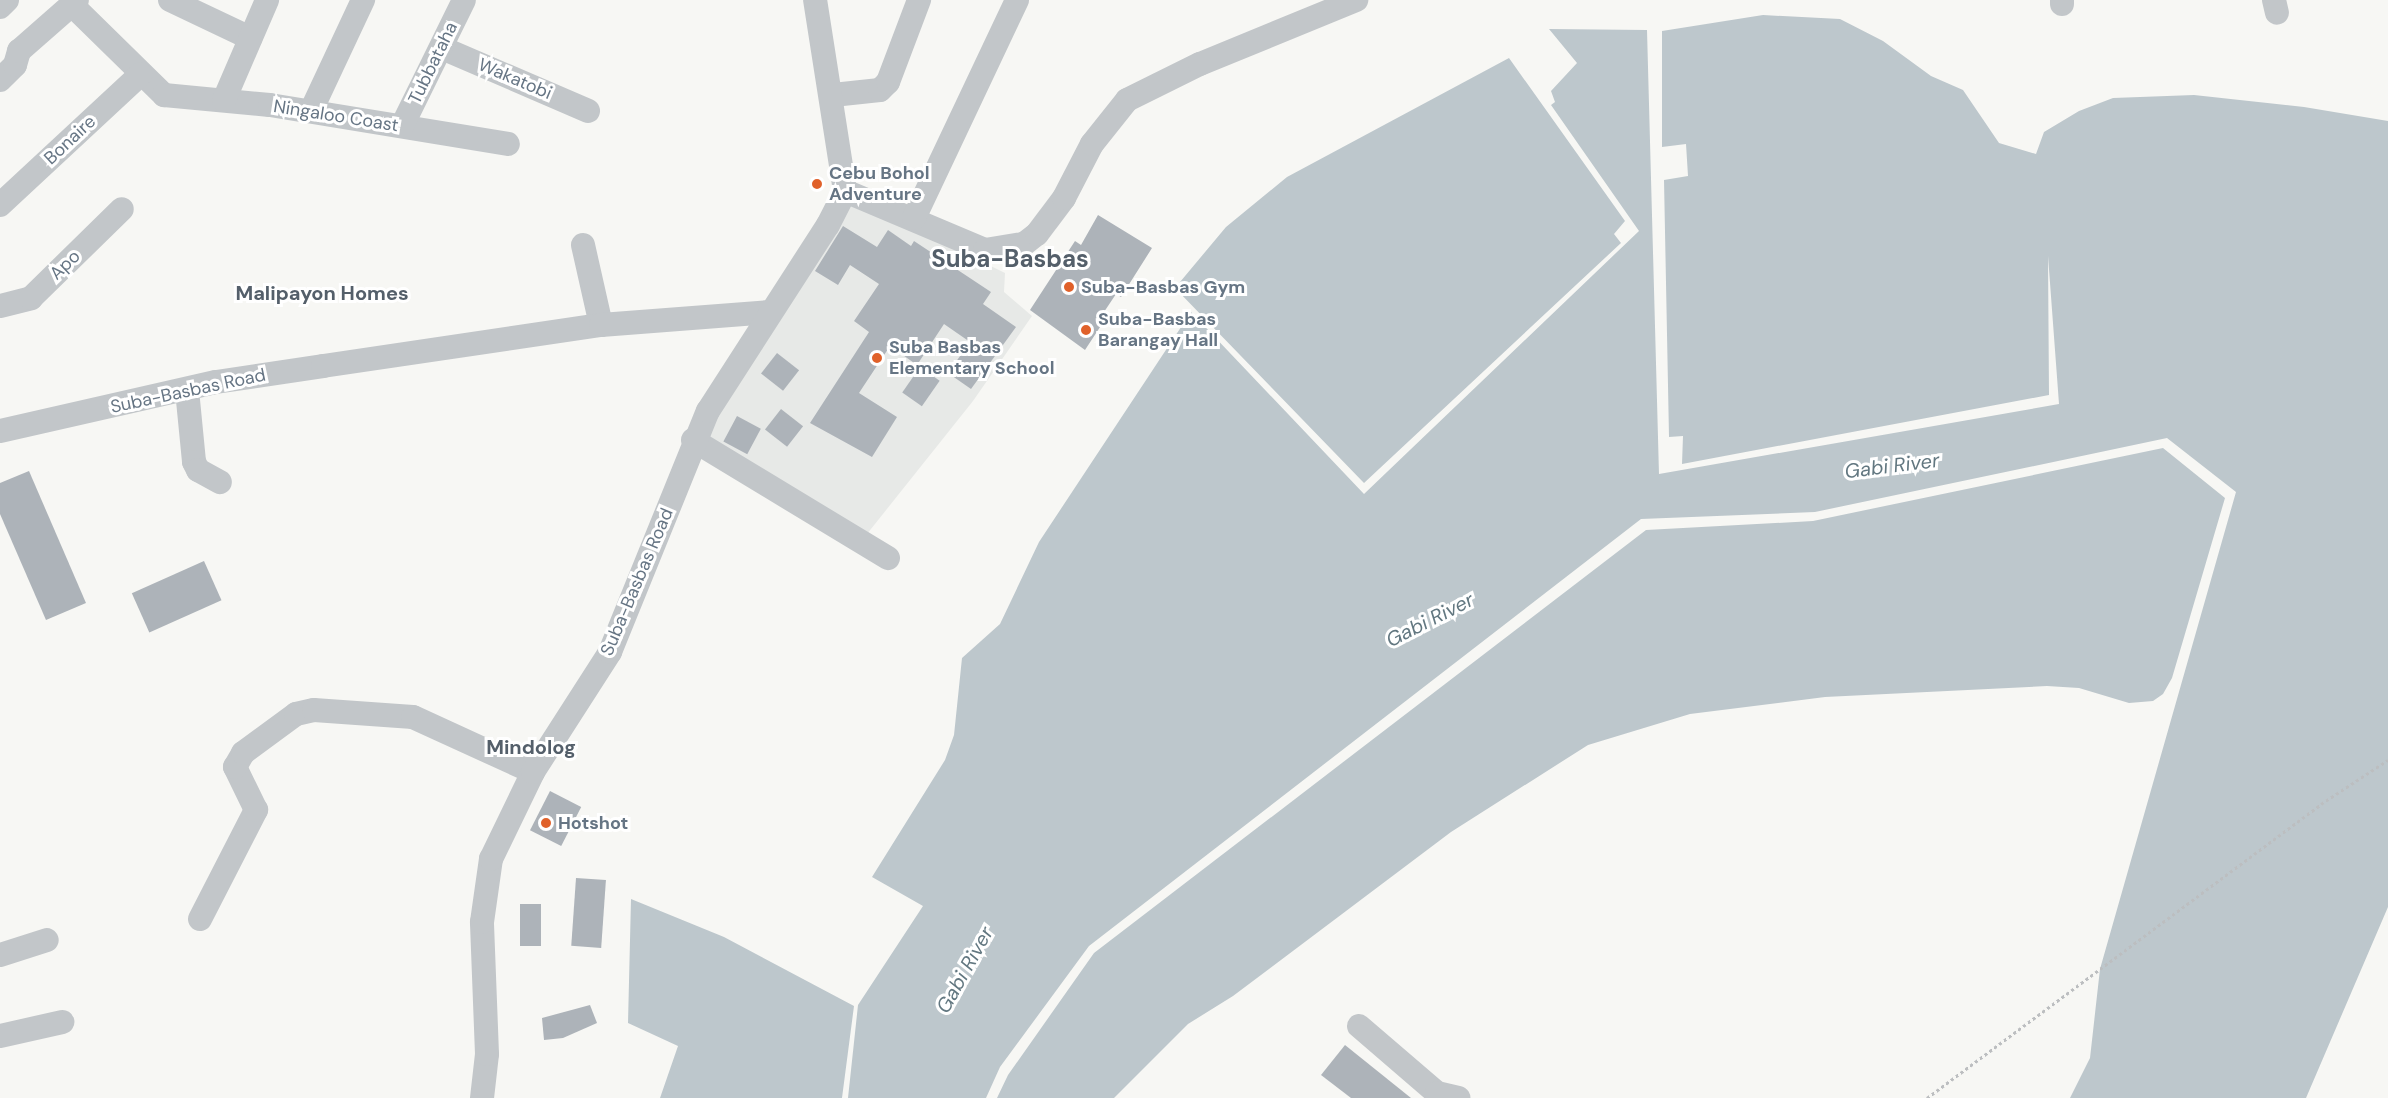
<!DOCTYPE html>
<style>
body{margin:0}
#map{position:relative;width:2388px;height:1098px;overflow:hidden;background:#f7f7f4;font-family:"DM Sans",sans-serif}
div>[style]{position:absolute}
.built>*{inset:0;background:#e7e9e7}
.water>*{inset:0;background:#bdc7cc}
.building>*{inset:0;background:#adb3b9;transform-origin:0 0}
.path>*{height:3px;margin-top:-1.5px;transform-origin:0;background:repeating-linear-gradient(90deg,#bcbec0 0 3px,transparent 0 6px)}
.minor>*{height:24px;margin:-12px;padding:0 12px;transform-origin:12px;border-radius:12px;background:#c2c6c9}
.dots>*{width:16px;height:16px;translate:-50% -50%;box-sizing:border-box;border:3px solid #fff;border-radius:50%}
span{translate:-50% -50%;white-space:nowrap;text-align:center;line-height:1.15;-webkit-text-stroke:6px #fff;paint-order:stroke}
.street-label{font-size:18px;color:#667584}
.poi-label{font-size:18px;color:#667584;font-weight:700}
.left{translate:0 -50%;text-align:left}
.neighbourhood-label{font-size:20px;color:#545f6a;font-weight:700}
.water-label{font-size:20px;color:#627780;font-style:italic}
.district-label{font-size:24px;color:#545f6a;font-weight:700}
</style>
<div id="map">
<div class="built">
<i style="clip-path:polygon(853px 198px,1005px 273px,1004px 292px,1032px 316px,973px 401px,863px 539px,701px 439px)"></i>
</div>
<div class="water">
<i style="clip-path:polygon(1763px 15px,1840px 19px,1883px 41px,1931px 76px,1963px 90px,1999px 143px,2036px 154px,2044px 132px,2079px 111px,2113px 98px,2194px 95px,2304px 107px,2388px 121px,2388px 907px,2306px 1098px,2070px 1098px,2090px 1058px,2100px 969px,2236px 492px,2167px 438px,1815px 512px,1641px 519px,1089px 946px,1000px 1067px,986px 1098px,848px 1098px,858px 1005px,923px 906px,872px 877px,945px 760px,954px 735px,962px 658px,1000px 624px,1039px 542px,1191px 312px,1364px 494px,1639px 231px,1551px 105px,1555px 102px,1551px 91px,1577px 63px,1549px 29px,1647px 30px,1659px 474px,2059px 404px,2048px 256px,2049px 395px,1682px 464px,1683px 436px,1669px 437px,1664px 180px,1688px 176px,1686px 144px,1662px 147px,1662px 31px)"></i>
<i style="clip-path:polygon(1509px 58px,1625px 221px,1614px 234px,1621px 243px,1364px 483px,1175px 288px,1226px 227px,1287px 177px)"></i>
<i style="clip-path:polygon(2163px 448px,2225px 498px,2172px 678px,2163px 694px,2153px 701px,2129px 703px,2079px 688px,2047px 686px,1825px 697px,1690px 714px,1588px 745px,1451px 832px,1233px 996px,1188px 1024px,1114px 1098px,997px 1098px,1008px 1075px,1094px 953px,1646px 530px,1813px 521px)"></i>
<i style="clip-path:polygon(631px 899px,724px 937px,854px 1006px,842px 1098px,660px 1098px,678px 1046px,628px 1023px)"></i>
</div>
<div class="building">
<i style="clip-path:polygon(1098px 215px,1152px 248px,1121px 297px,1116px 294px,1100px 318px,1104px 321px,1085px 350px,1030px 310px,1075px 241px,1081px 245px)"></i>
<i style="clip-path:polygon(843px 226px,877px 247px,888px 230px,911px 246px,914px 241px,991px 292px,983px 304px,1016px 327px,971px 389px,948px 373px,970px 342px,944px 324px,917px 365px,890px 346px,859px 393px,897px 417px,872px 457px,810px 423px,869px 332px,854px 321px,879px 284px,850px 265px,838px 285px,815px 271px)"></i>
<i style="left:777px;top:353px;width:28px;height:26px;rotate:38deg"></i>
<i style="left:920px;top:367px;width:24px;height:31px;rotate:35deg"></i>
<i style="left:781px;top:409px;width:28px;height:26px;rotate:38deg"></i>
<i style="left:737px;top:416px;width:27px;height:29px;rotate:28deg"></i>
<i style="clip-path:polygon(29px 471px,86px 603px,46px 620px,0 514px,0 483px)"></i>
<i style="left:204px;top:561px;width:43px;height:79px;rotate:66deg"></i>
<i style="left:550px;top:791px;width:35px;height:44px;rotate:27deg"></i>
<i style="left:576px;top:878px;width:30px;height:68px;rotate:4deg"></i>
<i style="left:520px;top:904px;width:21px;height:42px"></i>
<i style="clip-path:polygon(590px 1005px,597px 1023px,563px 1038px,544px 1040px,542px 1018px)"></i>
<i style="clip-path:polygon(1345px 1045px,1411px 1098px,1351px 1098px,1321px 1075px)"></i>
</div>
<div class="path">
<i style="left:1927px;top:1098px;width:492px;rotate:-36.7deg"></i>
<i style="left:2321px;top:804px;width:80px;rotate:-33.3deg"></i>
</div>
<div class="minor">
<i style="left:170px;top:0;width:89px;rotate:25.4deg"></i>
<i style="left:2062px;top:0;width:4px;rotate:90deg"></i>
<i style="left:2274px;top:0;width:13px;rotate:77deg"></i>
<i style="left:72px;top:5px;width:129px;rotate:44.4deg"></i>
<i style="left:164px;top:95px;width:106px;rotate:5.4deg"></i>
<i style="left:270px;top:105px;width:241px;rotate:9.3deg"></i>
<i style="left:0;top:7px;width:10px;rotate:-45deg"></i>
<i style="left:442px;top:48px;width:159px;rotate:23.3deg"></i>
<i style="left:0;top:80px;width:21px;rotate:-45deg"></i>
<i style="left:15px;top:65px;width:15px;rotate:-74deg"></i>
<i style="left:19px;top:51px;width:77px;rotate:-41.3deg"></i>
<i style="left:833px;top:95px;width:47px;rotate:-6.1deg"></i>
<i style="left:880px;top:90px;width:11px;rotate:-45deg"></i>
<i style="left:888px;top:82px;width:88px;rotate:-69.3deg"></i>
<i style="left:224px;top:100px;width:109px;rotate:-66.7deg"></i>
<i style="left:311px;top:111px;width:123px;rotate:-64.9deg"></i>
<i style="left:402px;top:126px;width:140px;rotate:-63.8deg"></i>
<i style="left:845px;top:191px;width:152px;rotate:22.9deg"></i>
<i style="left:985px;top:250px;width:39px;rotate:-9deg"></i>
<i style="left:1024px;top:244px;width:16px;rotate:-38deg"></i>
<i style="left:1037px;top:234px;width:45px;rotate:-53.1deg"></i>
<i style="left:1064px;top:198px;width:61px;rotate:-62.6deg"></i>
<i style="left:1092px;top:144px;width:56px;rotate:-51.5deg"></i>
<i style="left:1127px;top:100px;width:81px;rotate:-26.3deg"></i>
<i style="left:1200px;top:64px;width:169px;rotate:-22.3deg"></i>
<i style="left:0;top:205px;width:192px;rotate:-42.9deg"></i>
<i style="left:914px;top:218px;width:241px;rotate:-64.7deg"></i>
<i style="left:583px;top:245px;width:82px;rotate:77.3deg"></i>
<i style="left:0;top:306px;width:32px;rotate:-14deg"></i>
<i style="left:31px;top:298px;width:127px;rotate:-44.4deg"></i>
<i style="left:187px;top:390px;width:72px;rotate:84.4deg"></i>
<i style="left:194px;top:462px;width:9px;rotate:63deg"></i>
<i style="left:198px;top:470px;width:25px;rotate:29deg"></i>
<i style="left:0;top:431px;width:221px;rotate:-12.8deg"></i>
<i style="left:216px;top:382px;width:108px;rotate:-8.5deg"></i>
<i style="left:323px;top:366px;width:281px;rotate:-8.4deg"></i>
<i style="left:601px;top:325px;width:169px;rotate:-4.4deg"></i>
<i style="left:693px;top:440px;width:228px;rotate:31.2deg"></i>
<i style="left:200px;top:919px;width:123px;rotate:-62.8deg"></i>
<i style="left:256px;top:810px;width:48px;rotate:-116deg"></i>
<i style="left:235px;top:767px;width:16px;rotate:-60deg"></i>
<i style="left:243px;top:753px;width:66px;rotate:-36.3deg"></i>
<i style="left:296px;top:714px;width:18px;rotate:-13deg"></i>
<i style="left:314px;top:710px;width:99px;rotate:4deg"></i>
<i style="left:413px;top:717px;width:132px;rotate:24.6deg"></i>
<i style="left:0;top:955px;width:49px;rotate:-17.7deg"></i>
<i style="left:1359px;top:1026px;width:103px;rotate:40.7deg"></i>
<i style="left:1437px;top:1093px;width:22px;rotate:13deg"></i>
<i style="left:0;top:1036px;width:64px;rotate:-12.7deg"></i>
<i style="left:482px;top:1098px;width:44px;rotate:-83.5deg"></i>
<i style="left:487px;top:1054px;width:132px;rotate:-92.2deg"></i>
<i style="left:482px;top:922px;width:64px;rotate:-81.9deg"></i>
<i style="left:491px;top:859px;width:97px;rotate:-64.2deg"></i>
<i style="left:533px;top:772px;width:143px;rotate:-57.3deg"></i>
<i style="left:610px;top:652px;width:260px;rotate:-67.9deg"></i>
<i style="left:708px;top:411px;width:221px;rotate:-57.2deg"></i>
<i style="left:828px;top:225px;width:38px;rotate:-63deg"></i>
<i style="left:845px;top:191px;width:193px;rotate:-98.9deg"></i>
</div>
<div class="dots">
<i style="left:817px;top:184px;background:#e0612a"></i>
<i style="left:1069px;top:287px;background:#e0612a"></i>
<i style="left:1086px;top:330px;background:#e0612a"></i>
<i style="left:877px;top:358px;background:#e0612a"></i>
<i style="left:546px;top:823px;background:#e0612a"></i>
</div>
<div class="street-label">
<span style="left:433px;top:63px;rotate:-64deg">Tubbataha</span>
<span style="left:515px;top:79px;rotate:23deg">Wakatobi</span>
<span style="left:336px;top:116px;rotate:9deg">Ningaloo Coast</span>
<span style="left:70px;top:140px;rotate:-43deg">Bonaire</span>
<span style="left:65px;top:265px;rotate:-44deg">Apo</span>
<span style="left:188px;top:391px;rotate:-12deg">Suba-Basbas Road</span>
<span style="left:637px;top:582px;rotate:-67deg">Suba-Basbas Road</span>
</div>
<div class="poi-label">
<span class="left" style="left:829px;top:184px">Cebu Bohol<br>Adventure</span>
<span class="left" style="left:1081px;top:287px">Suba-Basbas Gym</span>
<span class="left" style="left:1098px;top:330px">Suba-Basbas<br>Barangay Hall</span>
<span class="left" style="left:889px;top:358px">Suba Basbas<br>Elementary School</span>
<span class="left" style="left:558px;top:823px">Hotshot</span>
</div>
<div class="neighbourhood-label">
<span style="left:322px;top:293px">Malipayon Homes</span>
<span style="left:531px;top:747px">Mindolog</span>
</div>
<div class="water-label">
<span style="left:1892px;top:466px;rotate:-7deg">Gabi River</span>
<span style="left:1430px;top:620px;rotate:-27deg">Gabi River</span>
<span style="left:965px;top:970px;rotate:-61deg">Gabi River</span>
</div>
<div class="district-label">
<span style="left:1010px;top:259px">Suba-Basbas</span>
</div>
</div>
